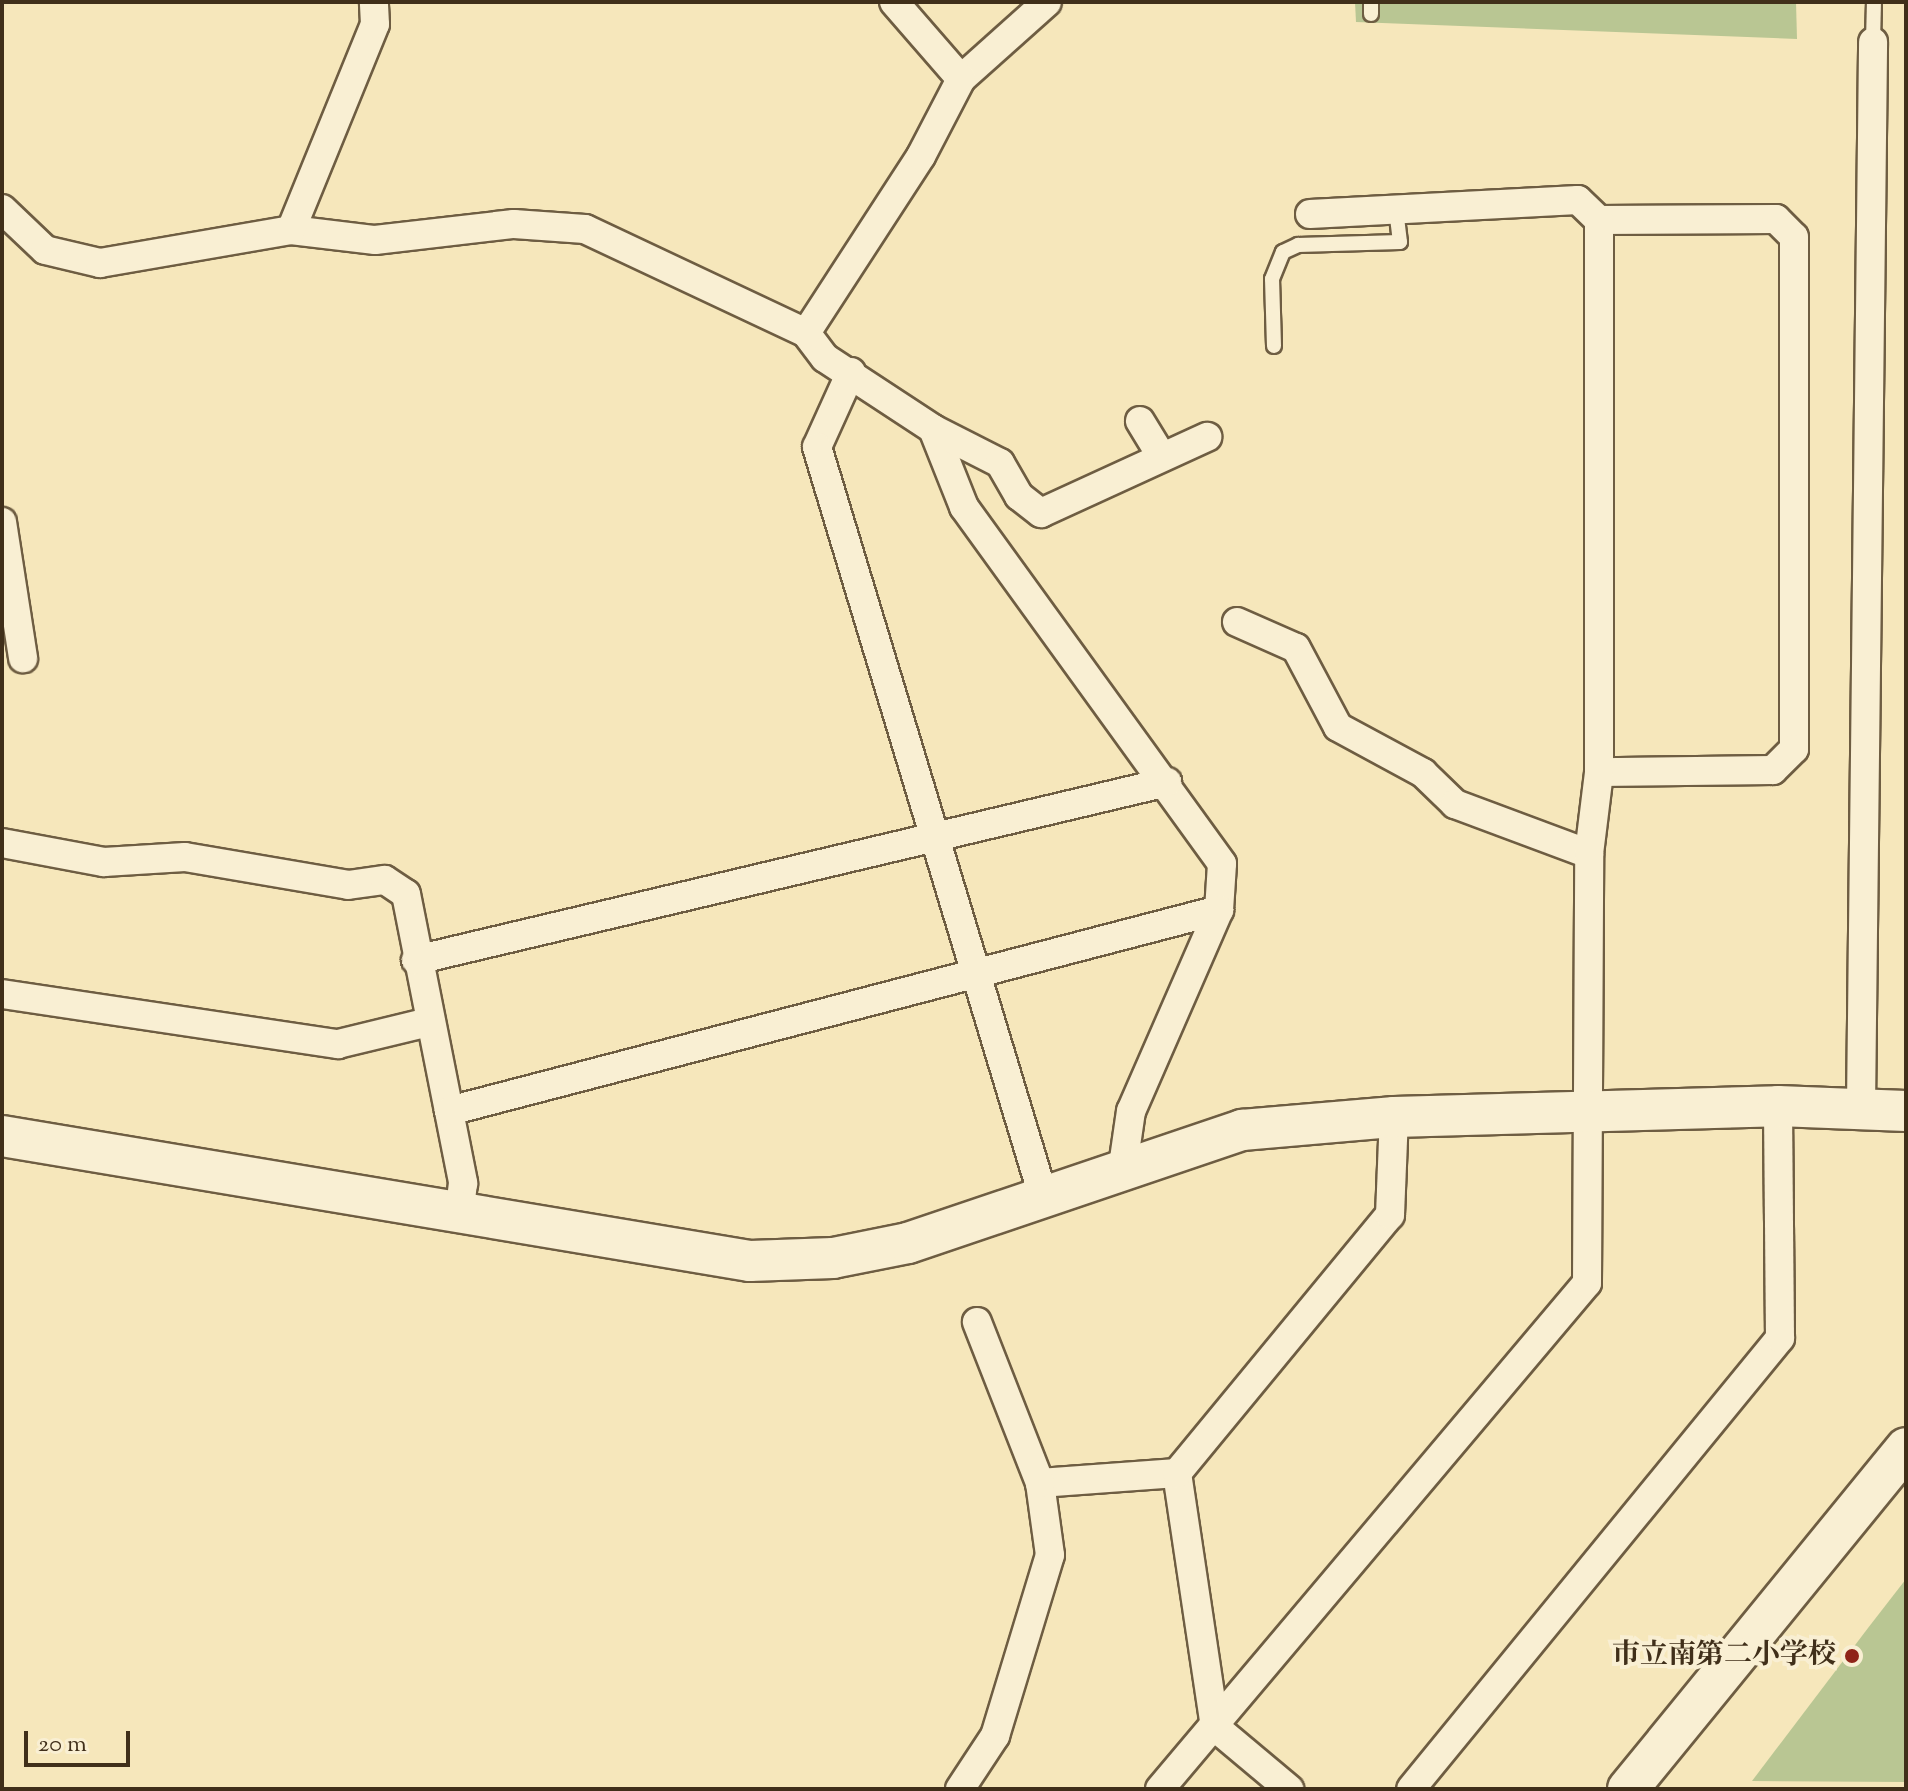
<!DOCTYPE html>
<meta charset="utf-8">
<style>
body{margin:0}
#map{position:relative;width:1908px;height:1791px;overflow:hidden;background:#f6e7bb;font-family:"Sorts Mill Goudy","Noto Serif JP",serif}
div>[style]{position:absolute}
.green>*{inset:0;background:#b9c693}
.roads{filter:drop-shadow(2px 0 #6e5d42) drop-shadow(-2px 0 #6e5d42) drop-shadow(0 2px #6e5d42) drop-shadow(0 -2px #6e5d42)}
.lane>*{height:14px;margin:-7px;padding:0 7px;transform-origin:7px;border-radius:7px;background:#f9efd3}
.street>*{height:28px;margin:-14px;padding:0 14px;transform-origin:14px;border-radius:14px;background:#f9efd3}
.secondary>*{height:40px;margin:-20px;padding:0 20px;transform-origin:20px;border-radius:20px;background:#f9efd3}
.dots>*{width:22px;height:22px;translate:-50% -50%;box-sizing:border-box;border:4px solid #f9efd3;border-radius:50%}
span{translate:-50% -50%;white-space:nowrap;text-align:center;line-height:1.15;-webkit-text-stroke:8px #f9efd3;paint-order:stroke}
.poi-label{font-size:28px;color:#402f1a;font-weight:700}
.right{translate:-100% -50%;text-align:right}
.frame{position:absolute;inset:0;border:4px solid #402f1a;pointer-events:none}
.scale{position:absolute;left:24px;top:1731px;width:106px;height:36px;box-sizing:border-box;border:4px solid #402f1a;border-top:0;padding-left:10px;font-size:24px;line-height:28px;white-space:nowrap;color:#402f1a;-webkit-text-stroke:6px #f9efd3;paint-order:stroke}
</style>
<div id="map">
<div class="green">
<i style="clip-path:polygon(1355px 2px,1796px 2px,1797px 39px,1356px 22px)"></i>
<i style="clip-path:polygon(1906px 1579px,1906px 1782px,1752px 1781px,1868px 1628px)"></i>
</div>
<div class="roads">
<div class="lane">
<i style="left:1371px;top:14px;width:12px;rotate:-90deg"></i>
<i style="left:1873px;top:42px;width:40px;rotate:-88.6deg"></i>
<i style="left:1274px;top:346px;width:67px;rotate:-91.7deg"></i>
<i style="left:1272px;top:279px;width:29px;rotate:-68deg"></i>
<i style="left:1283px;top:252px;width:17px;rotate:-25deg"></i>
<i style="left:1298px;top:245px;width:102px;rotate:-1.7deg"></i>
<i style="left:1400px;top:242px;width:33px;rotate:-97deg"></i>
</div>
<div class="street">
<i style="left:961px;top:79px;width:115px;rotate:-41.8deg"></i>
<i style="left:2px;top:209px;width:59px;rotate:43.6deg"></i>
<i style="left:45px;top:250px;width:57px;rotate:13.3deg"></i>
<i style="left:100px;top:263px;width:194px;rotate:-9.8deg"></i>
<i style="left:291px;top:230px;width:85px;rotate:6.8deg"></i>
<i style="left:375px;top:240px;width:140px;rotate:-6.6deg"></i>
<i style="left:514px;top:224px;width:71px;rotate:4deg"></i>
<i style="left:585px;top:229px;width:244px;rotate:25.2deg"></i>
<i style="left:806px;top:333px;width:31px;rotate:53deg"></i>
<i style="left:825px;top:358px;width:129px;rotate:33.3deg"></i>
<i style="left:933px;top:429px;width:84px;rotate:68.3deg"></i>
<i style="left:964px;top:507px;width:440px;rotate:54.1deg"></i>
<i style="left:1222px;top:864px;width:46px;rotate:93.7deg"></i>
<i style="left:1219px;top:910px;width:219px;rotate:113.6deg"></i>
<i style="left:1131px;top:1111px;width:56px;rotate:98.3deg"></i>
<i style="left:1310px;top:214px;width:268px;rotate:-3deg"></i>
<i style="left:1578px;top:200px;width:29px;rotate:44deg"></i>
<i style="left:1599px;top:220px;width:177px;rotate:-0.3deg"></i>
<i style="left:1776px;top:219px;width:25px;rotate:45deg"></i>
<i style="left:1794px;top:237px;width:512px;rotate:90deg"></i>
<i style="left:1794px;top:749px;width:30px;rotate:135deg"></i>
<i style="left:1773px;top:770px;width:174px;rotate:179.3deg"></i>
<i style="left:291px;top:230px;width:222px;rotate:-67.8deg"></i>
<i style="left:375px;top:24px;width:22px;rotate:-93deg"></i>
<i style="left:806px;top:333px;width:211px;rotate:-57deg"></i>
<i style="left:921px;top:156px;width:87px;rotate:-62.5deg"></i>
<i style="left:961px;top:79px;width:102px;rotate:-131deg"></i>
<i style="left:851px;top:372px;width:82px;rotate:114.4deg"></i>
<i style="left:817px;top:447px;width:786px;rotate:73.2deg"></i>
<i style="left:1140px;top:421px;width:42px;rotate:58.6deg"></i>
<i style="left:933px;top:429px;width:75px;rotate:26.9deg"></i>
<i style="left:1000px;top:463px;width:38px;rotate:60deg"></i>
<i style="left:1019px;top:496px;width:28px;rotate:38deg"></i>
<i style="left:1041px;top:513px;width:183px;rotate:-24.6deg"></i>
<i style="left:2px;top:522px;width:138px;rotate:81.2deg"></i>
<i style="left:1237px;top:622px;width:64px;rotate:23.8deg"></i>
<i style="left:1296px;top:648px;width:89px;rotate:62deg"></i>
<i style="left:1338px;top:727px;width:97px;rotate:28.4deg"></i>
<i style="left:1423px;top:773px;width:45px;rotate:44.1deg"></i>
<i style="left:1455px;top:804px;width:143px;rotate:20.5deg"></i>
<i style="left:2px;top:843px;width:104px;rotate:10.6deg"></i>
<i style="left:104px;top:862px;width:81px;rotate:-3.5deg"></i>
<i style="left:185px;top:857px;width:165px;rotate:9.7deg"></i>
<i style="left:348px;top:885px;width:37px;rotate:-8deg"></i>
<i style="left:385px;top:880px;width:25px;rotate:34deg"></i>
<i style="left:406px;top:894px;width:295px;rotate:78.8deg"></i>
<i style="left:463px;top:1183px;width:31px;rotate:97deg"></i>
<i style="left:416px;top:960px;width:772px;rotate:-13.33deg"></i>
<i style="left:2px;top:994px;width:340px;rotate:8.5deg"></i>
<i style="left:338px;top:1044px;width:94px;rotate:-13.6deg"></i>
<i style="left:1861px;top:1107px;width:1065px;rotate:-89.35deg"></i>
<i style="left:449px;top:1111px;width:796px;rotate:-14.63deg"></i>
<i style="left:1177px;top:1473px;width:257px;rotate:81.5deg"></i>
<i style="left:1215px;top:1727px;width:97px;rotate:40deg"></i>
<i style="left:1040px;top:1483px;width:137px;rotate:-4.2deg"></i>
<i style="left:1177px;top:1473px;width:335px;rotate:-50.5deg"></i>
<i style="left:1390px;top:1215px;width:98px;rotate:-87.7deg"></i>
<i style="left:960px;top:1789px;width:64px;rotate:-56.6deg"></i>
<i style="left:995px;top:1736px;width:189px;rotate:-73.1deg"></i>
<i style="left:1050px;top:1555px;width:73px;rotate:-97.9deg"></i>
<i style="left:1040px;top:1483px;width:173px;rotate:-111.4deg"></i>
<i style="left:1160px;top:1789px;width:662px;rotate:-49.84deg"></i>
<i style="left:1587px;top:1283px;width:429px;rotate:-89.7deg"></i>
<i style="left:1589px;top:854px;width:83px;rotate:-83deg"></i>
<i style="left:1599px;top:772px;width:552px;rotate:-90deg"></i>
<i style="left:1411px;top:1789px;width:583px;rotate:-50.71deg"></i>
<i style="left:1780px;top:1338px;width:232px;rotate:-90.5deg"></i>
</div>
<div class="secondary">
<i style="left:2px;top:1136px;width:758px;rotate:9.49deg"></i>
<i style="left:750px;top:1261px;width:83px;rotate:-2.1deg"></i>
<i style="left:833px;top:1258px;width:76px;rotate:-11.3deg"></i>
<i style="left:908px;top:1243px;width:353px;rotate:-18.7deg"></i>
<i style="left:1242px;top:1130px;width:153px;rotate:-4.9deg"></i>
<i style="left:1394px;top:1117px;width:384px;rotate:-1.6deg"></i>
<i style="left:1778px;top:1106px;width:128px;rotate:2.2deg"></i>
<i style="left:1628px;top:1789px;width:440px;rotate:-50.8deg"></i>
</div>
</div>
<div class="dots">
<i style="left:1852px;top:1656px;background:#8f2418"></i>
</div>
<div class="poi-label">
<span class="right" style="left:1836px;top:1656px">市立南第二小学校</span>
</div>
<div class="frame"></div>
<div class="scale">20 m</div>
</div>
